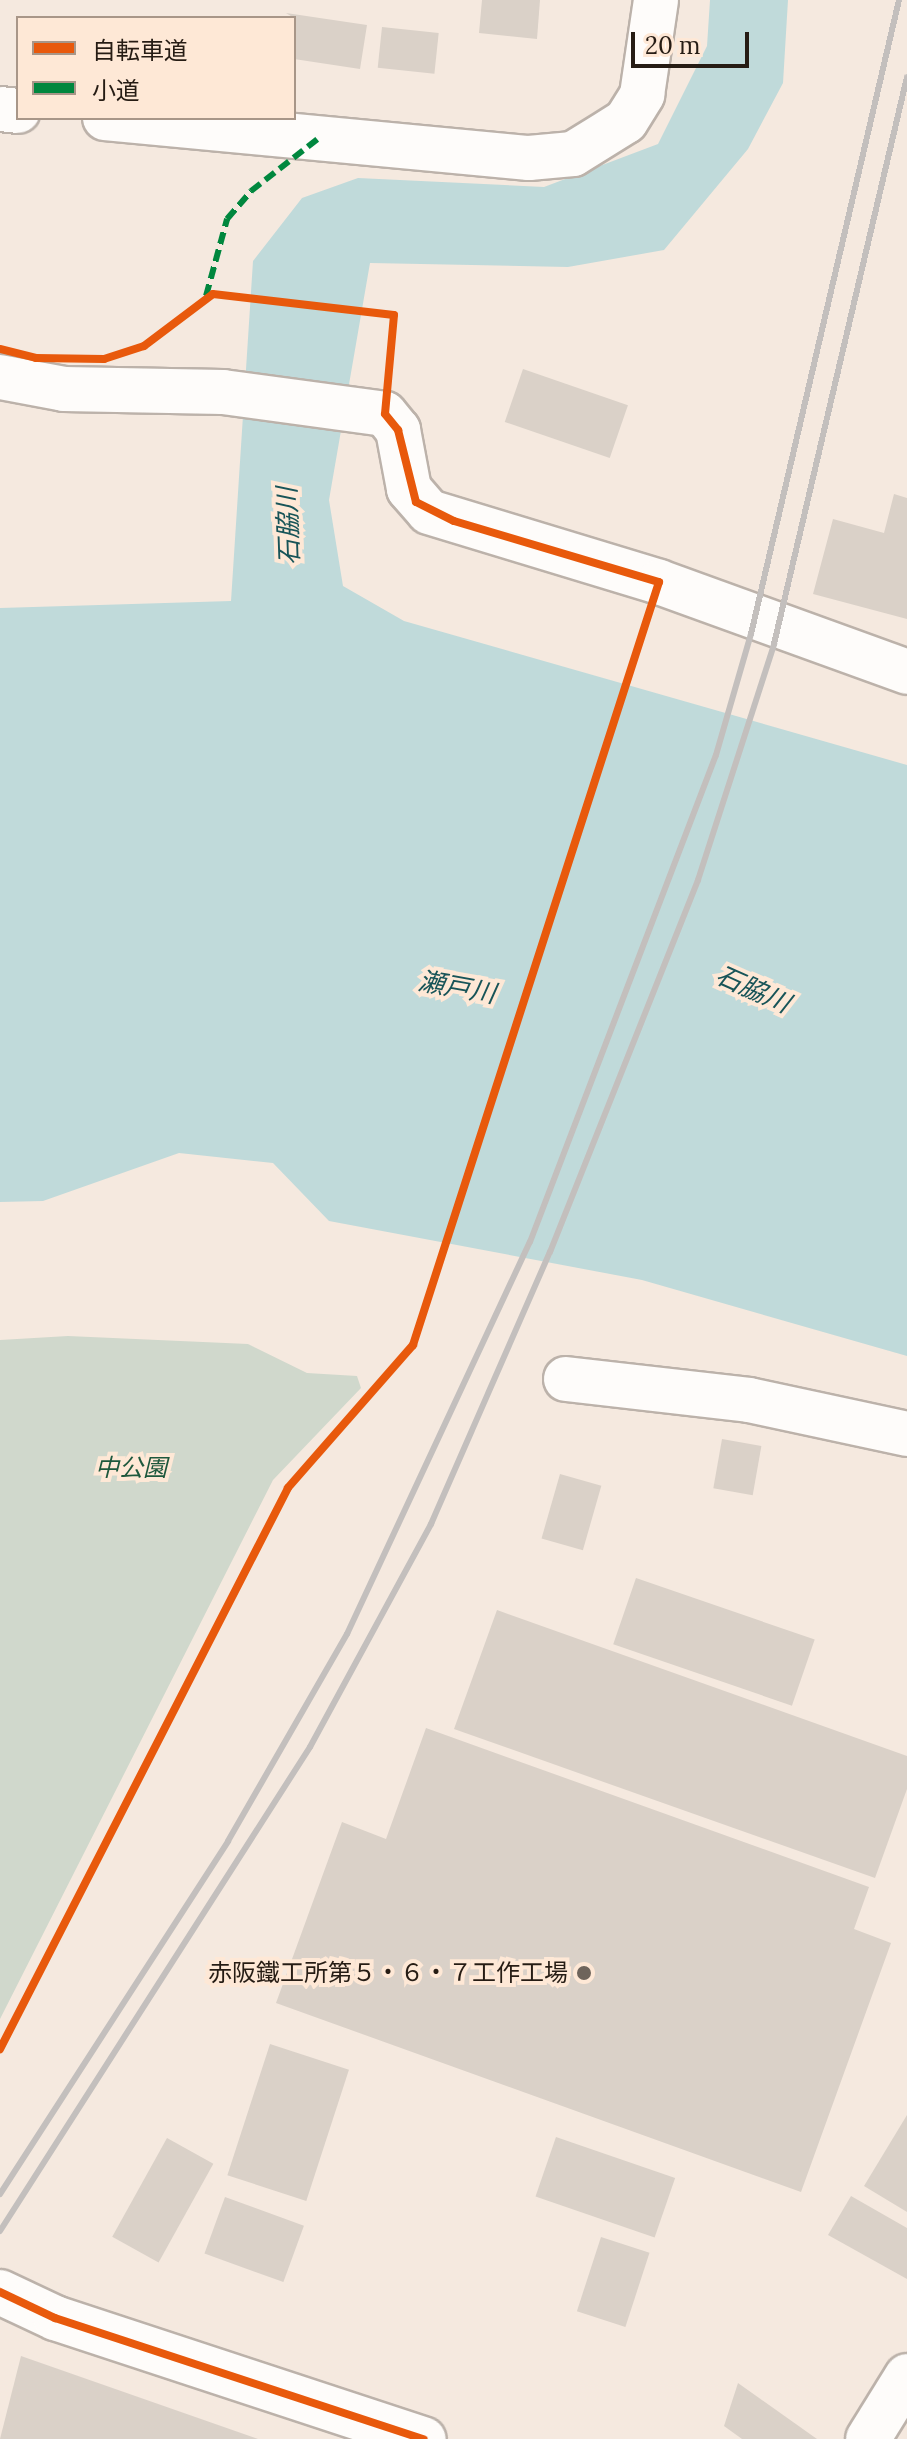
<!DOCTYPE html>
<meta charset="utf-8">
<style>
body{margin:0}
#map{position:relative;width:907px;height:2439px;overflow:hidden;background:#f5e9df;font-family:Lora,"Noto Sans JP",serif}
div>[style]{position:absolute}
.green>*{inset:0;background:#d0d8cc}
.water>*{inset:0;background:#c0dada}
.building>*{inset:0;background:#dad1c8;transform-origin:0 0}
.roads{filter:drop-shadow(2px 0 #bcb2aa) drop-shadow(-2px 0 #bcb2aa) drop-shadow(0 2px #bcb2aa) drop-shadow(0 -2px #bcb2aa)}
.minor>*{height:44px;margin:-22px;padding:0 22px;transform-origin:22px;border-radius:22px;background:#fefcfa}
.major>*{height:44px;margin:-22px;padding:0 22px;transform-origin:22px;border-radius:22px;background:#fefcfa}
.rail>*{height:6px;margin:-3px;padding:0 3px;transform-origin:3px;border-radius:3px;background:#c3bfbd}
.quiet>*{height:6px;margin-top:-3px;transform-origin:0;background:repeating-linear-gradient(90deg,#00873e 0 12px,transparent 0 18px)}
.cycleway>*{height:8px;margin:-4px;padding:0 4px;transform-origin:4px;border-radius:4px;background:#e8590c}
.dots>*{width:22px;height:22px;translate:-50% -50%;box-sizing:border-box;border:4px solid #fee8d6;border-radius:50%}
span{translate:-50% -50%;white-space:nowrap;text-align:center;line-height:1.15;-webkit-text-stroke:8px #fee8d6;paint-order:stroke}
.park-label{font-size:24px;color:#1e583d;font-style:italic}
.poi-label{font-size:24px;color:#261c14}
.right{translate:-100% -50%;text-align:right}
.water-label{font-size:26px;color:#185458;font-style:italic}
.legend{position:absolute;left:16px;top:16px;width:280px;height:104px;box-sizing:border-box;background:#fee8d6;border:2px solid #a89688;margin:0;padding:10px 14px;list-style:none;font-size:24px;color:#261c14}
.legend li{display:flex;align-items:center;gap:16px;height:40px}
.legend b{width:40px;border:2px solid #a89688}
.scale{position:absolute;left:631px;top:32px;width:118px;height:36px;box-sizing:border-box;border:4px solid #261c14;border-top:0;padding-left:10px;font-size:24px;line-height:28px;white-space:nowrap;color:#261c14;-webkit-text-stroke:6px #fee8d6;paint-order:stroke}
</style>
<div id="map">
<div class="green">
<i style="clip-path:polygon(68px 1336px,248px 1344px,307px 1373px,357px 1376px,361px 1388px,273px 1480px,0 2019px,0 1340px)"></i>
</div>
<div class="water">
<i style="clip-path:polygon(710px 0,788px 0,783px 83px,748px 149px,664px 250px,568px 267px,370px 263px,329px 500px,343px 586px,404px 621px,907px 765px,907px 1356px,642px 1280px,329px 1221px,273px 1163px,179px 1153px,43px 1201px,0 1202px,0 608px,231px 601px,253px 261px,302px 198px,358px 178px,544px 187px,658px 144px,707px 46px)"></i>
</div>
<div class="building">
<i style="clip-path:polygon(482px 0,540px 0,537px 39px,479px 33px)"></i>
<i style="clip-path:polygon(286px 13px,367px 25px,360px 69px,294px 59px,294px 18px)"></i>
<i style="left:382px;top:27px;width:57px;height:41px;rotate:6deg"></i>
<i style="left:523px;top:369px;width:111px;height:56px;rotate:19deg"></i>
<i style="clip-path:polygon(894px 494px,907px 498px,907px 619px,813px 594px,833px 519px,884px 533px)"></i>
<i style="left:722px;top:1439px;width:40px;height:50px;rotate:10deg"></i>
<i style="left:560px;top:1474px;width:43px;height:67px;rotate:16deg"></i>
<i style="left:636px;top:1578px;width:189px;height:70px;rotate:19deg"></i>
<i style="clip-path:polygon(497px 1610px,907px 1756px,907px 1789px,875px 1878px,454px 1729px)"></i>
<i style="clip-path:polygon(426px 1728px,869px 1887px,854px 1929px,891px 1943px,801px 2192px,276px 2003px,342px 1822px,386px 1839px)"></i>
<i style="left:270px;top:2044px;width:83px;height:138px;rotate:18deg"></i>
<i style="clip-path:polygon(907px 2115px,907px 2212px,864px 2186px)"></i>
<i style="left:556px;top:2137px;width:126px;height:63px;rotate:19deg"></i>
<i style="left:167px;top:2138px;width:53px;height:113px;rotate:29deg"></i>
<i style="clip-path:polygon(851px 2196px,907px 2228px,907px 2279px,828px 2235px)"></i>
<i style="left:225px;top:2197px;width:84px;height:60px;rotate:20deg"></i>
<i style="left:601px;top:2237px;width:51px;height:78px;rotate:18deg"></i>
<i style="clip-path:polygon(21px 2356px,258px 2439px,0 2439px)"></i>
<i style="clip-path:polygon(738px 2383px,817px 2439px,742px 2439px,724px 2426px)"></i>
</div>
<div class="roads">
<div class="minor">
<i style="left:0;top:109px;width:18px;rotate:6deg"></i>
<i style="left:105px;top:118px;width:426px;rotate:5.4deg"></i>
<i style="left:529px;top:158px;width:44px;rotate:-5.2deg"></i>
<i style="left:573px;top:154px;width:62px;rotate:-31.9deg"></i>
<i style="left:626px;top:121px;width:31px;rotate:-58deg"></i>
<i style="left:642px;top:95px;width:96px;rotate:-81.6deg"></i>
<i style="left:0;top:377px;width:65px;rotate:10.6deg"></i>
<i style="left:64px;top:389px;width:159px;rotate:1.1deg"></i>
<i style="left:223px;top:392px;width:163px;rotate:7.7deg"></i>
<i style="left:385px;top:414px;width:21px;rotate:51deg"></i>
<i style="left:398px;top:430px;width:60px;rotate:79.4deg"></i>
<i style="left:409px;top:489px;width:30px;rotate:49deg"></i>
<i style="left:429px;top:512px;width:240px;rotate:16.9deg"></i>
<i style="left:659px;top:582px;width:264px;rotate:19.9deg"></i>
<i style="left:566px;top:1379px;width:184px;rotate:6.5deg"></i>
<i style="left:749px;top:1400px;width:162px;rotate:12.1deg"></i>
<i style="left:0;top:2292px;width:61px;rotate:25.3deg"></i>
<i style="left:55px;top:2318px;width:388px;rotate:18.2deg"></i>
</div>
<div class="major">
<i style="left:868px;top:2439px;width:74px;rotate:-58.2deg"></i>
</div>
</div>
<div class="rail">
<i style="left:0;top:2194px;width:420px;rotate:-57.1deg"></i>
<i style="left:228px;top:1841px;width:239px;rotate:-60.1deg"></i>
<i style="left:347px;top:1634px;width:433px;rotate:-65deg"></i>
<i style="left:530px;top:1242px;width:521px;rotate:-69.1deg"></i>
<i style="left:716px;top:755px;width:126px;rotate:-73.9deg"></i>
<i style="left:751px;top:634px;width:651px;rotate:-76.86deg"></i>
<i style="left:0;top:2231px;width:575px;rotate:-57.36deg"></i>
<i style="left:310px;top:1747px;width:254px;rotate:-61.5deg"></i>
<i style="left:431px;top:1524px;width:297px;rotate:-66.4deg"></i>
<i style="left:550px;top:1252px;width:400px;rotate:-68.3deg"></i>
<i style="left:698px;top:880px;width:248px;rotate:-72.1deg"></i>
<i style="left:774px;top:644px;width:582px;rotate:-76.8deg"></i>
</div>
<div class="quiet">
<i style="left:206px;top:296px;width:80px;rotate:-74.7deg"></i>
<i style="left:227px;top:219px;width:37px;rotate:-49deg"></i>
<i style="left:251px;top:191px;width:88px;rotate:-38deg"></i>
</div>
<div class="cycleway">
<i style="left:0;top:349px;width:37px;rotate:14deg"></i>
<i style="left:36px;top:358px;width:68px;rotate:0.8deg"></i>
<i style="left:104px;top:359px;width:42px;rotate:-18deg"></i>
<i style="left:144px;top:346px;width:86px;rotate:-37deg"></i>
<i style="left:213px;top:294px;width:182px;rotate:6.6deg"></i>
<i style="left:394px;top:315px;width:99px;rotate:95.2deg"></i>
<i style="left:385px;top:414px;width:21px;rotate:51deg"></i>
<i style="left:398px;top:430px;width:74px;rotate:76deg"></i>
<i style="left:416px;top:502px;width:42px;rotate:26.6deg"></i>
<i style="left:454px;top:521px;width:214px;rotate:16.6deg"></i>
<i style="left:659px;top:582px;width:802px;rotate:107.87deg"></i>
<i style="left:413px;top:1345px;width:190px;rotate:131.2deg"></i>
<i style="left:288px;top:1488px;width:631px;rotate:117.17deg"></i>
<i style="left:0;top:2292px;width:61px;rotate:25.3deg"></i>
<i style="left:55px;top:2318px;width:388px;rotate:18.2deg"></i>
</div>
<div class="dots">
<i style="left:584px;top:1973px;background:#6e645b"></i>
</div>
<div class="park-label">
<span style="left:131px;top:1468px">中公園</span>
</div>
<div class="poi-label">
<span class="right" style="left:568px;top:1973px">赤阪鐵工所第５・６・７工作工場</span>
</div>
<div class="water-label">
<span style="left:288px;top:526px;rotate:-92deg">石脇川</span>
<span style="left:457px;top:987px;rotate:10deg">瀬戸川</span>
<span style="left:753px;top:989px;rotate:24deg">石脇川</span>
</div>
<ul class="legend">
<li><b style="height:10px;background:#e8590c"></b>自転車道</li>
<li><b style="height:10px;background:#00873e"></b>小道</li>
</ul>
<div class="scale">20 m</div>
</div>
